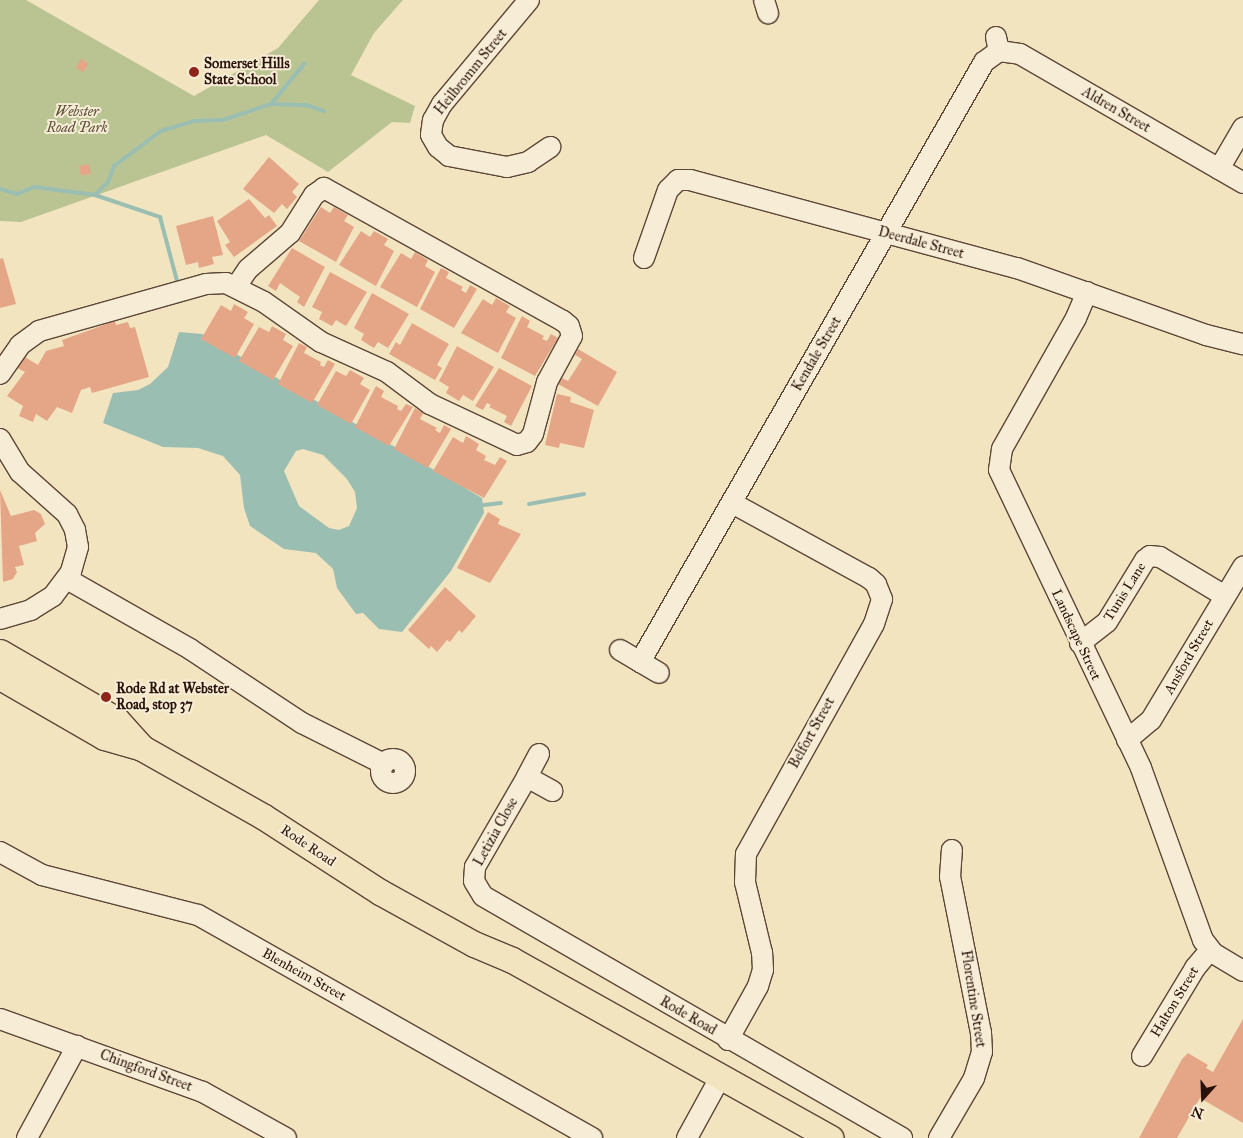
<!DOCTYPE html>
<style>
body{margin:0}
#map{position:relative;width:1243px;height:1138px;overflow:hidden;background:#f3e4c0;font-family:"IM FELL Great Primer",serif}
div>[style]{position:absolute}
.green>*{inset:0;background:#bac493}
.water>*{inset:0;background:#9bbeb3}
.stream>*{height:4px;margin:-2px;padding:0 2px;transform-origin:2px;border-radius:2px;background:#9bbeb3}
.building>*{inset:0;background:#e5a688;transform-origin:0 0}
.roads{filter:drop-shadow(1px 0 #5c4637) drop-shadow(-1px 0 #5c4637) drop-shadow(0 1px #5c4637) drop-shadow(0 -1px #5c4637)}
.minor>*{height:20px;margin:-10px;padding:0 10px;transform-origin:10px;border-radius:10px;background:#f7edd6}
.minor>.ring{margin:-10px;padding:0;box-sizing:content-box;background:none;border:20px solid #f7edd6;border-radius:50%}
.major>*{height:25px;margin:-12.5px;padding:0 12.5px;transform-origin:12.5px;border-radius:12.5px;background:#f3e4c0}
.dots>*{width:14px;height:14px;translate:-50% -50%;box-sizing:border-box;border:2px solid #f7edd6;border-radius:50%}
span{translate:-50% -50%;white-space:nowrap;text-align:center;line-height:1.15;-webkit-text-stroke:4px #f7edd6;paint-order:stroke}
.poi-label{font-size:14px;color:#291209;font-weight:700}
.left{translate:0 -50%;text-align:left}
.street-label{font-size:14px;color:#291209}
.park-label{font-size:14px;color:#5c5039;font-style:italic}
.north{position:absolute;left:1178px;top:1073px;width:50px;height:50px;-webkit-text-stroke:4px #f7edd6;paint-order:stroke;rotate:200deg;font-size:14px;font-weight:700;line-height:20px;text-align:center;color:#291209}
.north::after{content:'';display:block;margin:auto;width:18px;height:22px;background:#291209;clip-path:polygon(50% 0,100% 100%,50% 72%,0 100%)}
</style>
<div id="map">
<div class="green">
<i style="clip-path:polygon(0 0,26px 0,194px 96px,278px 48px,319px 0,403px 0,374px 33px,351px 75px,415px 106px,410px 123px,392px 122px,328px 172px,266px 135px,21px 222px,0 221px)"></i>
</div>
<div class="water">
<i style="clip-path:polygon(evenodd,179px 332px,202px 334px,482px 498px,484px 513px,451px 571px,402px 632px,379px 629px,363px 613px,356px 614px,337px 588px,333px 569px,316px 553px,284px 549px,250px 526px,244px 508px,240px 475px,223px 456px,198px 448px,163px 447px,103px 423px,113px 393px,138px 390px,150px 384px,168px 367px,179px 332px,303px 449px,323px 455px,347px 479px,355px 492px,357px 508px,349px 526px,339px 530px,329px 528px,299px 506px,284px 471px,296px 451px,303px 449px)"></i>
</div>
<div class="stream">
<i style="left:271px;top:104px;width:52px;rotate:-50.5deg"></i>
<i style="left:0;top:189px;width:18px;rotate:16deg"></i>
<i style="left:17px;top:194px;width:18px;rotate:-22deg"></i>
<i style="left:34px;top:187px;width:62px;rotate:7.5deg"></i>
<i style="left:95px;top:195px;width:18px;rotate:-45deg"></i>
<i style="left:108px;top:182px;width:17px;rotate:-69deg"></i>
<i style="left:114px;top:166px;width:59px;rotate:-36.7deg"></i>
<i style="left:161px;top:131px;width:34px;rotate:-17deg"></i>
<i style="left:194px;top:121px;width:29px;rotate:-2deg"></i>
<i style="left:223px;top:120px;width:51px;rotate:-18.4deg"></i>
<i style="left:271px;top:104px;width:35px;rotate:2deg"></i>
<i style="left:306px;top:105px;width:19px;rotate:18deg"></i>
<i style="left:95px;top:195px;width:69px;rotate:18.7deg"></i>
<i style="left:160px;top:217px;width:66px;rotate:75.1deg"></i>
<i style="left:529px;top:504px;width:56px;rotate:-10.3deg"></i>
<i style="left:484px;top:505px;width:17px;rotate:-7deg"></i>
</div>
<div class="building">
<i style="left:81px;top:59px;width:9px;height:10px;rotate:32deg"></i>
<i style="clip-path:polygon(269px 157px,299px 184px,292px 192px,297px 197px,287px 209px,282px 204px,274px 213px,243px 189px)"></i>
<i style="left:89px;top:164px;width:10px;height:10px;rotate:79deg"></i>
<i style="clip-path:polygon(249px 199px,265px 218px,269px 215px,277px 226px,234px 257px,225px 245px,230px 242px,217px 221px)"></i>
<i style="clip-path:polygon(321px 207px,330px 213px,334px 207px,348px 215px,344px 221px,354px 227px,336px 262px,299px 241px)"></i>
<i style="clip-path:polygon(213px 216px,223px 255px,212px 257px,214px 264px,199px 268px,198px 262px,186px 265px,176px 226px)"></i>
<i style="clip-path:polygon(361px 231px,370px 237px,374px 231px,388px 239px,384px 245px,394px 251px,376px 286px,339px 265px)"></i>
<i style="clip-path:polygon(292px 248px,325px 267px,304px 307px,297px 302px,300px 297px,280px 283px,276px 291px,268px 286px)"></i>
<i style="clip-path:polygon(415px 252px,428px 260px,425px 266px,435px 272px,417px 307px,380px 287px,401px 253px,411px 259px)"></i>
<i style="clip-path:polygon(3px 258px,16px 304px,0 308px,0 259px)"></i>
<i style="clip-path:polygon(441px 268px,449px 272px,446px 278px,463px 287px,461px 290px,466px 293px,470px 285px,477px 289px,454px 328px,420px 309px)"></i>
<i style="clip-path:polygon(330px 272px,367px 292px,346px 326px,336px 320px,332px 326px,319px 319px,322px 312px,312px 307px)"></i>
<i style="clip-path:polygon(372px 293px,409px 314px,388px 348px,378px 342px,374px 348px,361px 340px,364px 334px,354px 328px)"></i>
<i style="clip-path:polygon(496px 298px,510px 306px,506px 312px,516px 318px,498px 353px,461px 333px,483px 299px,492px 305px)"></i>
<i style="clip-path:polygon(234px 304px,248px 312px,244px 318px,254px 324px,235px 358px,201px 339px,221px 305px,231px 311px)"></i>
<i style="clip-path:polygon(522px 316px,530px 321px,527px 327px,544px 336px,542px 339px,547px 341px,551px 334px,558px 338px,535px 376px,501px 358px)"></i>
<i style="clip-path:polygon(115px 321px,116px 325px,128px 322px,130px 328px,135px 327px,149px 377px,92px 393px,90px 387px,81px 390px,72px 413px,57px 407px,47px 421px,36px 414px,33px 422px,19px 416px,23px 406px,7px 396px,25px 372px,14px 366px,20px 354px,38px 365px,46px 351px,64px 346px,62px 340px)"></i>
<i style="clip-path:polygon(412px 323px,449px 344px,437px 365px,442px 368px,435px 380px,389px 354px,396px 342px,400px 345px)"></i>
<i style="clip-path:polygon(272px 326px,286px 334px,283px 340px,293px 346px,273px 380px,239px 361px,259px 327px,269px 332px)"></i>
<i style="clip-path:polygon(299px 343px,307px 347px,304px 353px,321px 362px,320px 365px,324px 367px,328px 360px,335px 364px,312px 403px,278px 384px)"></i>
<i style="clip-path:polygon(457px 346px,494px 367px,473px 401px,463px 395px,459px 401px,446px 393px,449px 387px,439px 381px)"></i>
<i style="clip-path:polygon(578px 349px,617px 372px,598px 406px,558px 384px,562px 378px,568px 381px,582px 359px,575px 355px)"></i>
<i style="clip-path:polygon(499px 368px,532px 386px,511px 426px,504px 422px,507px 416px,489px 407px,491px 405px,487px 403px,483px 410px,475px 406px)"></i>
<i style="clip-path:polygon(350px 370px,364px 378px,360px 384px,370px 390px,351px 424px,317px 405px,336px 371px,346px 376px)"></i>
<i style="clip-path:polygon(376px 386px,384px 391px,381px 397px,398px 406px,397px 409px,401px 411px,406px 404px,413px 407px,389px 446px,355px 427px)"></i>
<i style="clip-path:polygon(557px 394px,571px 397px,570px 402px,594px 410px,584px 448px,560px 443px,559px 448px,545px 445px)"></i>
<i style="clip-path:polygon(415px 408px,423px 413px,420px 419px,437px 428px,435px 430px,440px 433px,444px 425px,451px 429px,428px 468px,394px 449px)"></i>
<i style="clip-path:polygon(466px 436px,479px 444px,476px 450px,486px 456px,484px 460px,495px 465px,500px 457px,507px 461px,484px 498px,433px 471px,453px 437px,463px 443px)"></i>
<i style="clip-path:polygon(0 490px,11px 516px,34px 510px,41px 514px,45px 524px,35px 533px,37px 541px,19px 546px,24px 565px,15px 567px,17px 572px,13px 579px,3px 582px)"></i>
<i style="clip-path:polygon(488px 512px,500px 519px,498px 524px,521px 534px,490px 583px,457px 568px)"></i>
<i style="clip-path:polygon(445px 587px,476px 616px,462px 633px,459px 630px,450px 642px,447px 640px,437px 652px,431px 646px,429px 649px,408px 630px)"></i>
<i style="clip-path:polygon(1243px 1019px,1243px 1123px,1200px 1098px,1177px 1138px,1139px 1138px,1182px 1059px,1188px 1053px,1208px 1065px,1206px 1068px,1213px 1072px)"></i>
</div>
<div class="roads">
<div class="minor">
<i style="left:529px;top:0;width:136px;rotate:129.9deg"></i>
<i style="left:442px;top:104px;width:18px;rotate:119deg"></i>
<i style="left:433px;top:120px;width:15px;rotate:98deg"></i>
<i style="left:431px;top:135px;width:14px;rotate:60deg"></i>
<i style="left:438px;top:147px;width:14px;rotate:39deg"></i>
<i style="left:449px;top:156px;width:59px;rotate:10.7deg"></i>
<i style="left:507px;top:167px;width:22px;rotate:-13deg"></i>
<i style="left:528px;top:162px;width:27px;rotate:-34deg"></i>
<i style="left:764px;top:0;width:14px;rotate:73deg"></i>
<i style="left:996px;top:37px;width:14px;rotate:78deg"></i>
<i style="left:999px;top:51px;width:21px;rotate:8deg"></i>
<i style="left:1020px;top:54px;width:258px;rotate:30deg"></i>
<i style="left:1219px;top:169px;width:48px;rotate:-59.7deg"></i>
<i style="left:644px;top:258px;width:72px;rotate:-70.6deg"></i>
<i style="left:668px;top:190px;width:14px;rotate:-45deg"></i>
<i style="left:678px;top:180px;width:12px"></i>
<i style="left:690px;top:180px;width:339px;rotate:15.1deg"></i>
<i style="left:1017px;top:268px;width:201px;rotate:19.5deg"></i>
<i style="left:1206px;top:335px;width:38px;rotate:14deg"></i>
<i style="left:1087px;top:292px;width:28px;rotate:113deg"></i>
<i style="left:1076px;top:318px;width:150px;rotate:119.5deg"></i>
<i style="left:1002px;top:449px;width:21px;rotate:98deg"></i>
<i style="left:999px;top:470px;width:330px;rotate:64.5deg"></i>
<i style="left:1141px;top:768px;width:183px;rotate:70.2deg"></i>
<i style="left:1203px;top:940px;width:16px;rotate:52deg"></i>
<i style="left:1213px;top:953px;width:35px;rotate:31deg"></i>
<i style="left:0;top:374px;width:35px;rotate:-55deg"></i>
<i style="left:20px;top:345px;width:24px;rotate:-36deg"></i>
<i style="left:39px;top:331px;width:173px;rotate:-15.7deg"></i>
<i style="left:206px;top:284px;width:20px;rotate:-3deg"></i>
<i style="left:226px;top:283px;width:42px;rotate:26.6deg"></i>
<i style="left:264px;top:302px;width:70px;rotate:35.1deg"></i>
<i style="left:321px;top:342px;width:72px;rotate:24.4deg"></i>
<i style="left:387px;top:372px;width:54px;rotate:36.7deg"></i>
<i style="left:430px;top:404px;width:96px;rotate:25.2deg"></i>
<i style="left:517px;top:445px;width:10px;rotate:-17deg"></i>
<i style="left:527px;top:442px;width:10px;rotate:-53deg"></i>
<i style="left:533px;top:434px;width:54px;rotate:-74.9deg"></i>
<i style="left:547px;top:382px;width:52px;rotate:-61.5deg"></i>
<i style="left:572px;top:336px;width:10px;rotate:-107deg"></i>
<i style="left:569px;top:326px;width:8px;rotate:-140deg"></i>
<i style="left:563px;top:321px;width:274px;rotate:-150.9deg"></i>
<i style="left:324px;top:188px;width:12px;rotate:145deg"></i>
<i style="left:314px;top:195px;width:45px;rotate:122.3deg"></i>
<i style="left:290px;top:233px;width:55px;rotate:139.4deg"></i>
<i style="left:248px;top:269px;width:22px;rotate:124deg"></i>
<i style="left:0;top:439px;width:39px;rotate:59deg"></i>
<i style="left:20px;top:472px;width:63px;rotate:41.8deg"></i>
<i style="left:67px;top:514px;width:18px;rotate:63deg"></i>
<i style="left:75px;top:530px;width:17px;rotate:80deg"></i>
<i style="left:78px;top:547px;width:26px;rotate:106deg"></i>
<i style="left:71px;top:572px;width:30px;rotate:127deg"></i>
<i style="left:53px;top:596px;width:26px;rotate:148deg"></i>
<i style="left:31px;top:610px;width:32px;rotate:164deg"></i>
<i style="left:67px;top:579px;width:142px;rotate:29.6deg"></i>
<i style="left:190px;top:649px;width:134px;rotate:33.5deg"></i>
<i style="left:302px;top:723px;width:92px;rotate:26.6deg"></i>
<i style="left:1080px;top:643px;width:34px;rotate:-38deg"></i>
<i style="left:1107px;top:622px;width:73px;rotate:-58.5deg"></i>
<i style="left:1145px;top:560px;width:6px;rotate:-39deg"></i>
<i style="left:1150px;top:556px;width:10px;rotate:6deg"></i>
<i style="left:1160px;top:557px;width:76px;rotate:31deg"></i>
<i style="left:620px;top:650px;width:45px;rotate:30.5deg"></i>
<i style="left:640px;top:662px;width:692px;rotate:-60.17deg"></i>
<i style="left:984px;top:62px;width:19px;rotate:-36deg"></i>
<i style="left:1127px;top:740px;width:31px;rotate:-40deg"></i>
<i style="left:1151px;top:720px;width:179px;rotate:-59deg"></i>
<i style="left:539px;top:754px;width:26px;rotate:118deg"></i>
<i style="left:527px;top:777px;width:29px;rotate:29deg"></i>
<i class="ring" style="left:381px;top:759px;width:4px;height:4px"></i>
<i style="left:527px;top:777px;width:104px;rotate:120deg"></i>
<i style="left:475px;top:867px;width:14px;rotate:94deg"></i>
<i style="left:474px;top:881px;width:17px;rotate:59deg"></i>
<i style="left:483px;top:896px;width:484px;rotate:30deg"></i>
<i style="left:0;top:852px;width:48px;rotate:28.7deg"></i>
<i style="left:42px;top:875px;width:161px;rotate:14.4deg"></i>
<i style="left:198px;top:915px;width:453px;rotate:29.5deg"></i>
<i style="left:0;top:1019px;width:216px;rotate:19.8deg"></i>
<i style="left:203px;top:1092px;width:95px;rotate:29deg"></i>
<i style="left:728px;top:1040px;width:62px;rotate:-60.9deg"></i>
<i style="left:758px;top:986px;width:17px;rotate:-73deg"></i>
<i style="left:763px;top:970px;width:17px;rotate:-93deg"></i>
<i style="left:762px;top:953px;width:73px;rotate:-103.5deg"></i>
<i style="left:745px;top:882px;width:28px;rotate:-88deg"></i>
<i style="left:746px;top:854px;width:263px;rotate:-60.9deg"></i>
<i style="left:874px;top:624px;width:26px;rotate:-72deg"></i>
<i style="left:882px;top:599px;width:16px;rotate:-112deg"></i>
<i style="left:876px;top:584px;width:9px;rotate:-139deg"></i>
<i style="left:869px;top:578px;width:156px;rotate:-151.3deg"></i>
<i style="left:1142px;top:1056px;width:103px;rotate:-58.9deg"></i>
<i style="left:1195px;top:968px;width:23px;rotate:-50deg"></i>
<i style="left:27px;top:1138px;width:105px;rotate:-61.5deg"></i>
<i style="left:687px;top:1138px;width:71px;rotate:-61.3deg"></i>
<i style="left:939px;top:1138px;width:69px;rotate:-59.7deg"></i>
<i style="left:974px;top:1078px;width:27px;rotate:-73deg"></i>
<i style="left:982px;top:1052px;width:19px;rotate:-93deg"></i>
<i style="left:981px;top:1033px;width:159px;rotate:-101.2deg"></i>
<i style="left:950px;top:877px;width:27px;rotate:-86deg"></i>
</div>
<div class="major">
<i style="left:0;top:652px;width:135px;rotate:30.2deg"></i>
<i style="left:117px;top:720px;width:38px;rotate:48deg"></i>
<i style="left:0;top:677px;width:120px;rotate:30deg"></i>
<i style="left:104px;top:737px;width:40px;rotate:16deg"></i>
<i style="left:142px;top:748px;width:140px;rotate:29.5deg"></i>
<i style="left:264px;top:817px;width:138px;rotate:32.9deg"></i>
<i style="left:380px;top:892px;width:107px;rotate:29deg"></i>
<i style="left:474px;top:944px;width:41px;rotate:22.8deg"></i>
<i style="left:512px;top:960px;width:365px;rotate:29.2deg"></i>
</div>
</div>
<div class="dots">
<i style="left:194px;top:72px;background:#8f2418"></i>
<i style="left:106px;top:697px;background:#8f2418"></i>
</div>
<div class="poi-label">
<span class="left" style="left:204px;top:72px">Somerset Hills<br>State School</span>
<span class="left" style="left:116px;top:697px">Rode Rd at Webster<br>Road, stop 37</span>
</div>
<div class="street-label">
<span style="left:471px;top:72px;rotate:-51deg">Heilbromm Street</span>
<span style="left:1116px;top:110px;rotate:30deg">Aldren Street</span>
<span style="left:921px;top:243px;rotate:15deg">Deerdale Street</span>
<span style="left:817px;top:354px;rotate:-60deg">Kendale Street</span>
<span style="left:1125px;top:592px;rotate:-58deg">Tunis Lane</span>
<span style="left:1076px;top:635px;rotate:65deg">Landscape Street</span>
<span style="left:1189px;top:657px;rotate:-60deg">Ansford Street</span>
<span style="left:812px;top:733px;rotate:-61deg">Belfort Street</span>
<span style="left:496px;top:832px;rotate:-61deg">Letizia Close</span>
<span style="left:308px;top:846px;rotate:34deg">Rode Road</span>
<span style="left:304px;top:975px;rotate:29deg">Blenheim Street</span>
<span style="left:973px;top:999px;rotate:81deg">Florentine Street</span>
<span style="left:1175px;top:1002px;rotate:-59deg">Halton Street</span>
<span style="left:688px;top:1016px;rotate:30deg">Rode Road</span>
<span style="left:146px;top:1071px;rotate:20deg">Chingford Street</span>
</div>
<div class="park-label">
<span style="left:77px;top:120px">Webster<br>Road Park</span>
</div>
<div class="north">N</div>
</div>
